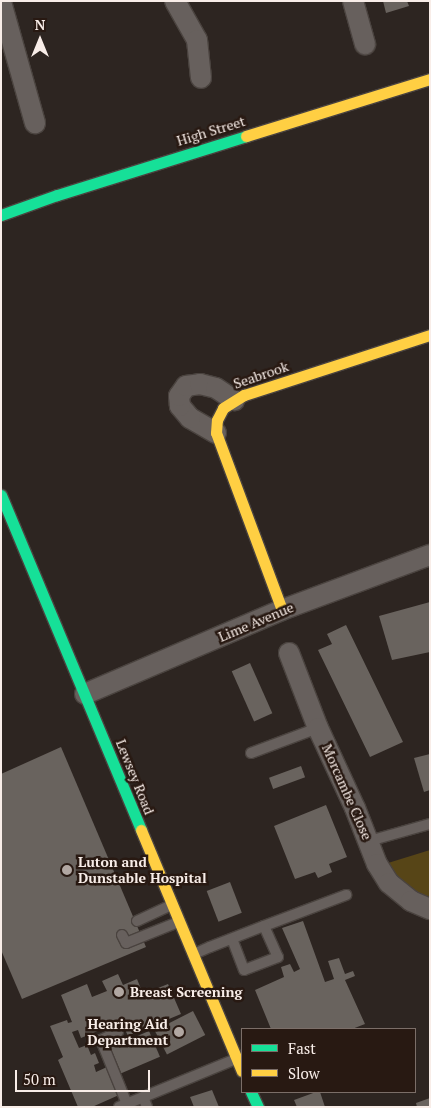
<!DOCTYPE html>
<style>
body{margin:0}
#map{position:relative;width:431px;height:1108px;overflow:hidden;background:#2d2521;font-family:"PT Serif",serif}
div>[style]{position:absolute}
.green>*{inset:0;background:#574517}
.building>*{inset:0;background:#69635e;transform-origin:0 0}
.roads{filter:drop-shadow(1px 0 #4a433f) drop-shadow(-1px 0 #4a433f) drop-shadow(0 1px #4a433f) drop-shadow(0 -1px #4a433f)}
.lane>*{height:10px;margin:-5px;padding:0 5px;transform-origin:5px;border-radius:5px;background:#67605d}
.street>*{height:20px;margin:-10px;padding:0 10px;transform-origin:10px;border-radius:10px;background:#67605d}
.fast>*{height:11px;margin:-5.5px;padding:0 5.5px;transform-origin:5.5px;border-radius:5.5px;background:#16e098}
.slow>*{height:11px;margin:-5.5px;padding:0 5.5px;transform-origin:5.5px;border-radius:5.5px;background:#ffcf43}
.dots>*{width:14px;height:14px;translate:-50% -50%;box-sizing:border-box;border:2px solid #281912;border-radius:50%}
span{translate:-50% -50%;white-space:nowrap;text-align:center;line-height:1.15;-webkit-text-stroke:5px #281912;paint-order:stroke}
.street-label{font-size:14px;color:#f8ede8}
.poi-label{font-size:14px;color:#f8ede8;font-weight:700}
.left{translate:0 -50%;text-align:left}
.right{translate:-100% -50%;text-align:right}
.frame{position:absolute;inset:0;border:2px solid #f8ede8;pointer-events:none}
.legend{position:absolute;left:241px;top:1028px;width:175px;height:65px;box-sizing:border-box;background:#281912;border:1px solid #7b6e68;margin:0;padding:6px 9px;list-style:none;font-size:15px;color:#f8ede8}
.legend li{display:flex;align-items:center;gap:10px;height:25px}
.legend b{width:25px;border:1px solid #7b6e68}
.north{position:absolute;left:15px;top:15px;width:50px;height:50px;-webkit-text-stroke:4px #281912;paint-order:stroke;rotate:0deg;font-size:14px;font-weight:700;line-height:20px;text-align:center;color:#f8ede8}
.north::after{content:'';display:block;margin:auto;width:18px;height:22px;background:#f8ede8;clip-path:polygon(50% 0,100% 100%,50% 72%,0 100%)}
.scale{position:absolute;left:15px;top:1070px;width:135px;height:22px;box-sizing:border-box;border:2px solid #f8ede8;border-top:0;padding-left:6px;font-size:15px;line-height:18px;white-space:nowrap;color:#f8ede8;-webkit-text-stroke:4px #281912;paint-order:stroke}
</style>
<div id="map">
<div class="green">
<i style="clip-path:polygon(430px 850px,430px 901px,400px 882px,388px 863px)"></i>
</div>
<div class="building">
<i style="clip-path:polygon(383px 1px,407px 1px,409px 6px,386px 13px)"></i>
<i style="clip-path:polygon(430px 602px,430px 652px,392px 660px,379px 616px)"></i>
<i style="clip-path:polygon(346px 625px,403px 742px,370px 757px,318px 650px,332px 644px,327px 634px)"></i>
<i style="left:250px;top:663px;width:55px;height:20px;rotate:66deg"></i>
<i style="clip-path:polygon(61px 747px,146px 947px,22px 999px,1px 950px,1px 774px)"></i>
<i style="clip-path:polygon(430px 754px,430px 790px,424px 792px,414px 758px)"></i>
<i style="left:301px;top:766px;width:12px;height:34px;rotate:70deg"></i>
<i style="clip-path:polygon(326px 805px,347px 857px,329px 864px,332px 872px,318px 878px,315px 872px,295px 879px,274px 826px)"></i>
<i style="left:230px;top:882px;width:33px;height:25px;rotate:69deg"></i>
<i style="clip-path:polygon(303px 921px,325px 982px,334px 979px,328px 961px,339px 958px,345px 974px,353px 971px,355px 976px,345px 980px,365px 1024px,352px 1029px,271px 1029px,255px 990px,284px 977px,281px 967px,290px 964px,294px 972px,300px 969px,282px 928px)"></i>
<i style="clip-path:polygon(118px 974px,123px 985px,137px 979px,143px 994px,168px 984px,181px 1014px,128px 1036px,121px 1021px,81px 1038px,78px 1030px,72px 1032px,79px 1048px,87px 1045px,91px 1055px,95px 1053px,99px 1063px,94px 1065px,96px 1072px,107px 1067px,119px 1095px,92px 1107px,78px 1107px,58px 1060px,63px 1057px,50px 1026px,67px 1020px,68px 1023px,72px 1022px,61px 995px,87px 984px,92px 997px,107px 991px,102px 981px)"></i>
<i style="left:193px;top:1011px;width:27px;height:43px;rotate:63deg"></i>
<i style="left:149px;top:1031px;width:28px;height:42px;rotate:67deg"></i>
<i style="clip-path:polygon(212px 1090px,219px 1107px,194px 1107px,190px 1097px)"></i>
<i style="clip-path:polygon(316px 1092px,320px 1092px,325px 1107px,297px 1107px,294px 1100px)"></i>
<i style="clip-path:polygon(430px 1098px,430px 1107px,417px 1107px,416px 1103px)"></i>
</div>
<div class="roads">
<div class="lane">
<i style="left:251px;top:753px;width:72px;rotate:-20.5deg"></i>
<i style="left:369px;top:841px;width:63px;rotate:-15.6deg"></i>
<i style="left:137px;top:921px;width:38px;rotate:-25deg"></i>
<i style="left:264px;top:926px;width:88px;rotate:-20.7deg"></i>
<i style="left:122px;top:935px;width:9px;rotate:63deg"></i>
<i style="left:126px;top:943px;width:56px;rotate:-22deg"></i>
<i style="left:194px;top:954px;width:17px;rotate:-24deg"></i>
<i style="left:210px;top:947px;width:58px;rotate:-21.3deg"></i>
<i style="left:264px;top:926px;width:34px;rotate:66deg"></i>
<i style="left:278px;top:957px;width:36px;rotate:159deg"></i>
<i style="left:244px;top:970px;width:33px;rotate:-111deg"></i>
<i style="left:118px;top:1032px;width:19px;rotate:155deg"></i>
<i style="left:101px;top:1040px;width:69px;rotate:67.9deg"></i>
<i style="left:143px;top:1097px;width:11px;rotate:68deg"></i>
<i style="left:119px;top:1107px;width:126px;rotate:-22.3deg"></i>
</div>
<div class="street">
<i style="left:175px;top:1px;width:45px;rotate:60.6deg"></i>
<i style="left:197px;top:40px;width:38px;rotate:84deg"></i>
<i style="left:353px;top:1px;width:45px;rotate:74.4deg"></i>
<i style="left:1px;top:2px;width:126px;rotate:74.3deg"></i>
<i style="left:216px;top:433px;width:30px;rotate:-150deg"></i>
<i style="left:190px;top:418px;width:16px;rotate:-130deg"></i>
<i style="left:180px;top:406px;width:10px;rotate:-96deg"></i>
<i style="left:179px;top:396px;width:12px;rotate:-55deg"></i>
<i style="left:186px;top:386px;width:14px;rotate:-8deg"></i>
<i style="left:200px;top:384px;width:16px;rotate:14deg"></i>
<i style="left:216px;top:388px;width:22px;rotate:34deg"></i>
<i style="left:289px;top:653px;width:80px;rotate:68.9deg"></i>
<i style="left:318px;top:728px;width:88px;rotate:65.2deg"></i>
<i style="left:355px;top:808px;width:60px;rotate:68.6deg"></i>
<i style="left:377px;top:864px;width:22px;rotate:58deg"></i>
<i style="left:389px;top:883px;width:28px;rotate:39deg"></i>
<i style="left:411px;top:901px;width:21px;rotate:23deg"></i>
<i style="left:85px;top:694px;width:214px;rotate:-23.1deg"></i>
<i style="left:282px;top:610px;width:158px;rotate:-20.4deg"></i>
</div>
<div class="fast">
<i style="left:1px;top:215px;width:59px;rotate:-19.7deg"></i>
<i style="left:57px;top:195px;width:198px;rotate:-17.3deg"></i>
<i style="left:1px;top:495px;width:363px;rotate:67.3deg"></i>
<i style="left:251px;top:1092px;width:17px;rotate:65deg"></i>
</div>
<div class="slow">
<i style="left:246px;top:136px;width:193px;rotate:-17.2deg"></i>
<i style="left:282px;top:610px;width:189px;rotate:-110.4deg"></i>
<i style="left:216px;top:433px;width:13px;rotate:-86deg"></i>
<i style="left:217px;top:420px;width:13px;rotate:-63deg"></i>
<i style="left:223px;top:408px;width:25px;rotate:-32deg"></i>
<i style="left:244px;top:395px;width:195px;rotate:-17.9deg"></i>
<i style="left:141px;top:830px;width:261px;rotate:67.3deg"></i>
</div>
</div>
<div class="dots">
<i style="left:67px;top:870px;background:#b1a7a2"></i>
<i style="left:119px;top:992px;background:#b1a7a2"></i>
<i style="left:179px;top:1032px;background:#b1a7a2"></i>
</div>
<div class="street-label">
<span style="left:211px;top:131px;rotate:-17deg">High Street</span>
<span style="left:261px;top:375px;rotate:-19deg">Seabrook</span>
<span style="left:256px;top:622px;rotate:-23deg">Lime Avenue</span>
<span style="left:135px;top:777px;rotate:68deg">Lewsey Road</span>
<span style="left:347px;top:792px;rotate:66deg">Morcambe Close</span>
</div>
<div class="poi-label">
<span class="left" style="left:78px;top:870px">Luton and<br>Dunstable Hospital</span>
<span class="left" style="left:130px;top:992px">Breast Screening</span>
<span class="right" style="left:168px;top:1032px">Hearing Aid<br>Department</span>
</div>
<div class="frame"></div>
<ul class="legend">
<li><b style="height:6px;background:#16e098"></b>Fast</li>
<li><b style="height:6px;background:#ffcf43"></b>Slow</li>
</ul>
<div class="north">N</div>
<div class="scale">50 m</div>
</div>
